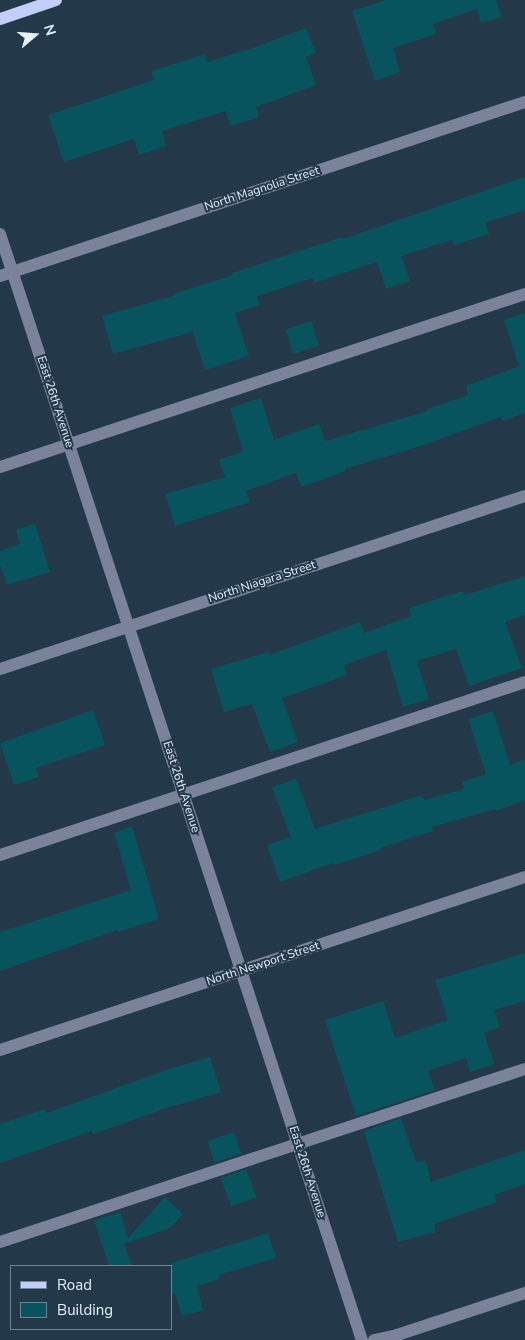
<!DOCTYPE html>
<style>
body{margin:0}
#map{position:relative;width:525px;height:1340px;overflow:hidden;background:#233848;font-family:"Nunito Sans",sans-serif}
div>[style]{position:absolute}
.building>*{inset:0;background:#07545e;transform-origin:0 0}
.minor>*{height:12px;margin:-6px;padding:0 6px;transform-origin:6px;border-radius:6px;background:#7b839b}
.major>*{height:12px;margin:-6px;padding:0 6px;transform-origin:6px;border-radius:6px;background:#c3cff8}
span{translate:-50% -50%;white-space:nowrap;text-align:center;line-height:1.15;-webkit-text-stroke:4px #233848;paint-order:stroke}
.street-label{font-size:12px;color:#e5f2fc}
.legend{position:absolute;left:10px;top:1265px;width:162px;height:65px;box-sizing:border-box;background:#233848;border:1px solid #718290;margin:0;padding:6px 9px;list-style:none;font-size:15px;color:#e5f2fc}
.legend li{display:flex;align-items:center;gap:10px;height:25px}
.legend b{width:25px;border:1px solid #718290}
.north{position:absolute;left:10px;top:10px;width:50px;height:50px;-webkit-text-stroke:4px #233848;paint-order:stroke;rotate:72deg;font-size:14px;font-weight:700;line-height:20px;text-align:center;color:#e5f2fc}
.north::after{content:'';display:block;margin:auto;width:18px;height:22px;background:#e5f2fc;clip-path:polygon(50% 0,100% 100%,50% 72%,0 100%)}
</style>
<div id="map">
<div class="building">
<i style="clip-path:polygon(386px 0,496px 0,502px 17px,481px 23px,477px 9px,433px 24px,436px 34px,393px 48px,400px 72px,375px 81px,352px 11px)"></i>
<i style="clip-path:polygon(306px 28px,316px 53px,306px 57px,316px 85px,256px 107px,259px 117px,230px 126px,226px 111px,162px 131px,166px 146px,139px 155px,134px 139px,64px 162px,48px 115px,154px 80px,151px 71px,205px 54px,207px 62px,253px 48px)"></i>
<i style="clip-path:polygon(525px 177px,525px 210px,485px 223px,489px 234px,454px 245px,452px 240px,402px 256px,410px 281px,386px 289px,377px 262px,314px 283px,313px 278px,257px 296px,260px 305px,235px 313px,249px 356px,205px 370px,193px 332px,113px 354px,102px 316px,173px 296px,173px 294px,233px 275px,232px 273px,342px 237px,343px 239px)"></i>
<i style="clip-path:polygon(525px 313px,525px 413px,502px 421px,501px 417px,424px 445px,345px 469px,346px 471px,301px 487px,296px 473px,246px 491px,250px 502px,175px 526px,165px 494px,225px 477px,219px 460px,243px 451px,230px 408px,261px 398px,274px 440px,319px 424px,325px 441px,428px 411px,427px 409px,468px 395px,466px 386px,519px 366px,504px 320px)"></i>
<i style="left:311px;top:321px;width:26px;height:27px;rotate:72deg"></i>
<i style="clip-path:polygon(35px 523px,50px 572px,7px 585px,0 565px,0 551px,20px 544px,16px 530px)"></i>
<i style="clip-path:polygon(525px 576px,525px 615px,505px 622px,522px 668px,469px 686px,456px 649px,417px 661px,429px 699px,403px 707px,386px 650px,344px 665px,347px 675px,282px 698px,298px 742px,270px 752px,252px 704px,224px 712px,211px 669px,268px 652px,269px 655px,360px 622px,364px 633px,411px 616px,409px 608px,463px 591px,465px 595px)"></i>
<i style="clip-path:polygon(93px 710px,105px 745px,36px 768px,39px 777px,14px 785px,0 743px)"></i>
<i style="clip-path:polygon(493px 711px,510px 765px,525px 759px,525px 800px,496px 811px,495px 809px,432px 827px,433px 831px,380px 848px,381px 850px,334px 865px,333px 863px,280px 882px,267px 845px,291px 837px,272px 787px,296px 779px,315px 829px,422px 795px,424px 800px,464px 789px,462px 782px,486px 774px,468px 719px)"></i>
<i style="clip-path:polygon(132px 826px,159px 919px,118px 932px,117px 930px,0 971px,0 932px,131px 890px,114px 833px)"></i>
<i style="clip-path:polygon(525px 953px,525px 1001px,494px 1010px,500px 1027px,484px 1033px,494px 1064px,470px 1072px,466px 1058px,428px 1071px,435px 1090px,356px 1116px,325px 1020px,383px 1001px,395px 1038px,448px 1020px,435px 980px)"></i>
<i style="clip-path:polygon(210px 1057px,221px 1092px,170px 1107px,93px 1134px,92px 1131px,0 1163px,0 1124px,45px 1109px,47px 1113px,166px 1070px)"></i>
<i style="clip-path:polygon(401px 1118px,416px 1162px,425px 1160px,431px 1182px,525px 1150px,525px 1184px,494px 1195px,497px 1202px,434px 1224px,436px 1232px,398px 1242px,364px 1131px)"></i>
<i style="left:234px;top:1132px;width:23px;height:28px;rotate:72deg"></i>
<i style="left:246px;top:1169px;width:30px;height:27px;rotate:70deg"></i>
<i style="clip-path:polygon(165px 1197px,183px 1214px,170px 1228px,124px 1244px,132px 1266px,109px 1266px,94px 1220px,120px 1212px,128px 1238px)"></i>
<i style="clip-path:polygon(268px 1233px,276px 1258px,219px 1275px,220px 1279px,197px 1286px,203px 1310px,182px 1316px,175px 1293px,171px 1295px,171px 1263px)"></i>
</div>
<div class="minor">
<i style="left:0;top:234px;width:1164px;rotate:71.88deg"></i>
<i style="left:0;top:276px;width:553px;rotate:-18.34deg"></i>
<i style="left:0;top:467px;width:553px;rotate:-18.24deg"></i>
<i style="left:0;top:669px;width:553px;rotate:-18.24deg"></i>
<i style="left:0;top:855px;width:553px;rotate:-18.24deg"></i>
<i style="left:0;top:1050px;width:553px;rotate:-18.24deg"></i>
<i style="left:0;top:1242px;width:553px;rotate:-18.24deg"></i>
<i style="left:374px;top:1340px;width:24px;rotate:-12deg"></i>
<i style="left:397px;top:1335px;width:135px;rotate:-18.2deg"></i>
</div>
<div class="major">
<i style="left:0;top:19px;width:59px;rotate:-18.7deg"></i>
</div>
<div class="street-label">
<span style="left:262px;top:189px;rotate:-18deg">North Magnolia Street</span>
<span style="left:55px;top:402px;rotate:72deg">East 26th Avenue</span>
<span style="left:262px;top:582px;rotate:-18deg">North Niagara Street</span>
<span style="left:181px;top:787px;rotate:72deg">East 26th Avenue</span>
<span style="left:263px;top:964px;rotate:-18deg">North Newport Street</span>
<span style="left:307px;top:1172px;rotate:72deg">East 26th Avenue</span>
</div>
<ul class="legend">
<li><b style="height:6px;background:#c3cff8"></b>Road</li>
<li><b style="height:14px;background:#07545e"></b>Building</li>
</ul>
<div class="north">N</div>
</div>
